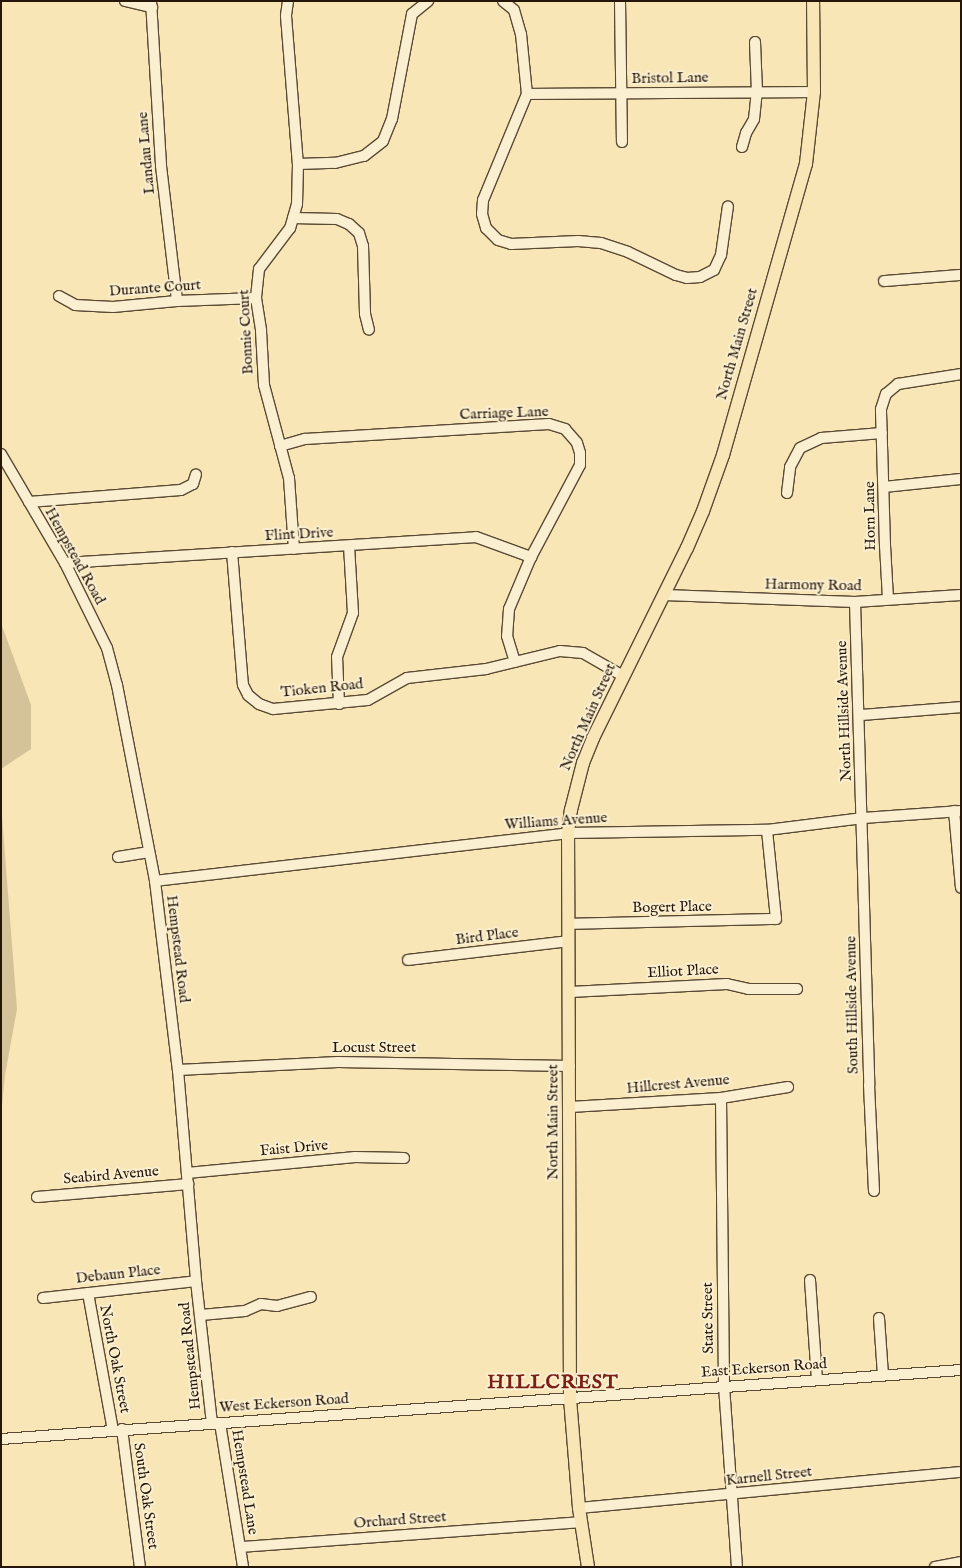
<!DOCTYPE html>
<style>
body{margin:0}
#map{position:relative;width:962px;height:1568px;overflow:hidden;background:#f8e6b6;font-family:"IM FELL English",serif}
div>[style]{position:absolute}
.green>*{inset:0;background:#d4c399}
.roads{filter:drop-shadow(1px 0 #5a4a35) drop-shadow(-1px 0 #5a4a35) drop-shadow(0 1px #5a4a35) drop-shadow(0 -1px #5a4a35)}
.minor>*{height:10px;margin:-5px;padding:0 5px;transform-origin:5px;border-radius:5px;background:#faefd0}
.major>*{height:12px;margin:-6px;padding:0 6px;transform-origin:6px;border-radius:6px;background:#f8e6b6}
span{translate:-50% -50%;white-space:nowrap;text-align:center;line-height:1.15;-webkit-text-stroke:4px #faefd0;paint-order:stroke}
.street-label{font-size:15px;color:#26160a}
.district-label{font-size:20px;color:#7a1f14;font-weight:700;letter-spacing:1px}
.frame{position:absolute;inset:0;border:2px solid #26160a;pointer-events:none}
</style>
<div id="map">
<div class="green">
<i style="clip-path:polygon(1px 623px,31px 705px,31px 749px,1px 769px)"></i>
<i style="clip-path:polygon(1px 803px,17px 1009px,5px 1075px,1px 1116px)"></i>
</div>
<div class="roads">
<div class="minor">
<i style="left:125px;top:1px;width:28px;rotate:13deg"></i>
<i style="left:151px;top:1px;width:165px;rotate:86.5deg"></i>
<i style="left:161px;top:166px;width:136px;rotate:83.2deg"></i>
<i style="left:288px;top:1px;width:15px;rotate:98deg"></i>
<i style="left:286px;top:16px;width:148px;rotate:85.4deg"></i>
<i style="left:298px;top:164px;width:40px;rotate:91.4deg"></i>
<i style="left:297px;top:204px;width:25px;rotate:106deg"></i>
<i style="left:290px;top:228px;width:51px;rotate:127.1deg"></i>
<i style="left:259px;top:269px;width:29px;rotate:96deg"></i>
<i style="left:256px;top:298px;width:33px;rotate:81deg"></i>
<i style="left:261px;top:331px;width:54px;rotate:86.8deg"></i>
<i style="left:264px;top:385px;width:96px;rotate:75deg"></i>
<i style="left:289px;top:478px;width:71px;rotate:86deg"></i>
<i style="left:503px;top:1px;width:14px;rotate:39deg"></i>
<i style="left:514px;top:10px;width:25px;rotate:74deg"></i>
<i style="left:521px;top:34px;width:60px;rotate:84.3deg"></i>
<i style="left:527px;top:94px;width:115px;rotate:112.5deg"></i>
<i style="left:483px;top:200px;width:14px;rotate:94deg"></i>
<i style="left:482px;top:214px;width:15px;rotate:74deg"></i>
<i style="left:486px;top:228px;width:17px;rotate:45deg"></i>
<i style="left:498px;top:240px;width:14px;rotate:17deg"></i>
<i style="left:511px;top:244px;width:67px;rotate:-2.6deg"></i>
<i style="left:578px;top:241px;width:23px;rotate:5deg"></i>
<i style="left:601px;top:243px;width:28px;rotate:18deg"></i>
<i style="left:628px;top:252px;width:53px;rotate:25.6deg"></i>
<i style="left:676px;top:275px;width:11px;rotate:15deg"></i>
<i style="left:687px;top:278px;width:13px;rotate:-4deg"></i>
<i style="left:700px;top:277px;width:16px;rotate:-27deg"></i>
<i style="left:714px;top:270px;width:17px;rotate:-65deg"></i>
<i style="left:721px;top:255px;width:49px;rotate:-81.9deg"></i>
<i style="left:620px;top:1px;width:141px;rotate:89.2deg"></i>
<i style="left:527px;top:94px;width:287px;rotate:-0.4deg"></i>
<i style="left:742px;top:147px;width:15px;rotate:-74deg"></i>
<i style="left:746px;top:133px;width:16px;rotate:-60deg"></i>
<i style="left:754px;top:119px;width:27px;rotate:-84deg"></i>
<i style="left:757px;top:92px;width:50px;rotate:-92.3deg"></i>
<i style="left:298px;top:164px;width:37px;rotate:-2deg"></i>
<i style="left:335px;top:163px;width:30px;rotate:-14deg"></i>
<i style="left:364px;top:156px;width:24px;rotate:-38deg"></i>
<i style="left:383px;top:141px;width:24px;rotate:-68deg"></i>
<i style="left:392px;top:119px;width:107px;rotate:-79.2deg"></i>
<i style="left:412px;top:14px;width:21px;rotate:-39deg"></i>
<i style="left:293px;top:218px;width:44px;rotate:1.3deg"></i>
<i style="left:337px;top:219px;width:13px;rotate:23deg"></i>
<i style="left:349px;top:224px;width:13px;rotate:42deg"></i>
<i style="left:359px;top:233px;width:14px;rotate:73deg"></i>
<i style="left:363px;top:246px;width:68px;rotate:88.3deg"></i>
<i style="left:365px;top:314px;width:16px;rotate:76deg"></i>
<i style="left:884px;top:281px;width:77px;rotate:-4.5deg"></i>
<i style="left:59px;top:296px;width:18px;rotate:29deg"></i>
<i style="left:75px;top:305px;width:38px;rotate:3deg"></i>
<i style="left:113px;top:307px;width:64px;rotate:-5.4deg"></i>
<i style="left:177px;top:301px;width:79px;rotate:-2.2deg"></i>
<i style="left:280px;top:446px;width:26px;rotate:-16deg"></i>
<i style="left:305px;top:439px;width:244px;rotate:-3.5deg"></i>
<i style="left:549px;top:424px;width:17px;rotate:17deg"></i>
<i style="left:565px;top:429px;width:18px;rotate:49deg"></i>
<i style="left:577px;top:443px;width:10px;rotate:73deg"></i>
<i style="left:580px;top:453px;width:12px;rotate:90deg"></i>
<i style="left:580px;top:465px;width:104px;rotate:118deg"></i>
<i style="left:531px;top:557px;width:56px;rotate:112.9deg"></i>
<i style="left:509px;top:609px;width:27px;rotate:94deg"></i>
<i style="left:507px;top:636px;width:27px;rotate:73deg"></i>
<i style="left:1px;top:454px;width:126px;rotate:59.6deg"></i>
<i style="left:65px;top:563px;width:95px;rotate:63.7deg"></i>
<i style="left:107px;top:648px;width:38px;rotate:75deg"></i>
<i style="left:117px;top:685px;width:200px;rotate:79deg"></i>
<i style="left:155px;top:881px;width:190px;rotate:83.1deg"></i>
<i style="left:178px;top:1070px;width:212px;rotate:85.1deg"></i>
<i style="left:196px;top:1281px;width:143px;rotate:83.6deg"></i>
<i style="left:884px;top:487px;width:77px;rotate:-5.9deg"></i>
<i style="left:787px;top:493px;width:26px;rotate:-83deg"></i>
<i style="left:790px;top:467px;width:21px;rotate:-62deg"></i>
<i style="left:800px;top:448px;width:23px;rotate:-25deg"></i>
<i style="left:821px;top:438px;width:61px;rotate:-4.7deg"></i>
<i style="left:29px;top:502px;width:152px;rotate:-4.5deg"></i>
<i style="left:181px;top:490px;width:13px;rotate:-27deg"></i>
<i style="left:193px;top:484px;width:10px;rotate:-73deg"></i>
<i style="left:232px;top:552px;width:133px;rotate:85.3deg"></i>
<i style="left:243px;top:685px;width:11px;rotate:63deg"></i>
<i style="left:248px;top:695px;width:14px;rotate:39deg"></i>
<i style="left:259px;top:704px;width:15px;rotate:20deg"></i>
<i style="left:273px;top:709px;width:95px;rotate:-5.4deg"></i>
<i style="left:368px;top:700px;width:45px;rotate:-29.4deg"></i>
<i style="left:407px;top:678px;width:80px;rotate:-6.5deg"></i>
<i style="left:486px;top:669px;width:76px;rotate:-13.7deg"></i>
<i style="left:560px;top:651px;width:23px;rotate:5deg"></i>
<i style="left:583px;top:653px;width:46px;rotate:29.9deg"></i>
<i style="left:65px;top:563px;width:412px;rotate:-3.6deg"></i>
<i style="left:476px;top:537px;width:59px;rotate:20deg"></i>
<i style="left:664px;top:595px;width:191px;rotate:2.1deg"></i>
<i style="left:855px;top:602px;width:106px;rotate:-3.8deg"></i>
<i style="left:888px;top:599px;width:53px;rotate:-93.2deg"></i>
<i style="left:885px;top:546px;width:137px;rotate:-91.7deg"></i>
<i style="left:881px;top:409px;width:16px;rotate:-72deg"></i>
<i style="left:886px;top:394px;width:16px;rotate:-40deg"></i>
<i style="left:898px;top:384px;width:64px;rotate:-9deg"></i>
<i style="left:855px;top:602px;width:483px;rotate:88.3deg"></i>
<i style="left:869px;top:1085px;width:106px;rotate:87.3deg"></i>
<i style="left:339px;top:704px;width:47px;rotate:-92.4deg"></i>
<i style="left:337px;top:657px;width:47px;rotate:-70deg"></i>
<i style="left:353px;top:613px;width:67px;rotate:-93.4deg"></i>
<i style="left:860px;top:715px;width:101px;rotate:-4.5deg"></i>
<i style="left:954px;top:811px;width:77px;rotate:84.8deg"></i>
<i style="left:118px;top:857px;width:30px;rotate:-9deg"></i>
<i style="left:155px;top:881px;width:416px;rotate:-6.6deg"></i>
<i style="left:568px;top:833px;width:199px;rotate:-0.9deg"></i>
<i style="left:767px;top:830px;width:97px;rotate:-7.1deg"></i>
<i style="left:863px;top:818px;width:98px;rotate:-4.1deg"></i>
<i style="left:569px;top:924px;width:207px;rotate:-1.4deg"></i>
<i style="left:776px;top:919px;width:89px;rotate:-95.8deg"></i>
<i style="left:408px;top:960px;width:162px;rotate:-6.7deg"></i>
<i style="left:570px;top:992px;width:157px;rotate:-2.9deg"></i>
<i style="left:727px;top:984px;width:22px;rotate:13deg"></i>
<i style="left:748px;top:989px;width:49px"></i>
<i style="left:178px;top:1070px;width:160px;rotate:-2.9deg"></i>
<i style="left:338px;top:1062px;width:232px;rotate:1deg"></i>
<i style="left:721px;top:1098px;width:288px;rotate:89.4deg"></i>
<i style="left:724px;top:1386px;width:181px;rotate:85.9deg"></i>
<i style="left:570px;top:1107px;width:151px;rotate:-3.4deg"></i>
<i style="left:721px;top:1098px;width:68px;rotate:-9.3deg"></i>
<i style="left:187px;top:1173px;width:169px;rotate:-5.4deg"></i>
<i style="left:355px;top:1157px;width:49px;rotate:1.2deg"></i>
<i style="left:37px;top:1197px;width:152px;rotate:-4.9deg"></i>
<i style="left:810px;top:1280px;width:99px;rotate:86deg"></i>
<i style="left:88px;top:1293px;width:139px;rotate:79.7deg"></i>
<i style="left:43px;top:1298px;width:154px;rotate:-6.3deg"></i>
<i style="left:201px;top:1315px;width:44px;rotate:-5.2deg"></i>
<i style="left:245px;top:1311px;width:17px;rotate:-24deg"></i>
<i style="left:261px;top:1304px;width:16px;rotate:7deg"></i>
<i style="left:277px;top:1306px;width:35px;rotate:-15deg"></i>
<i style="left:879px;top:1318px;width:57px;rotate:86deg"></i>
<i style="left:220px;top:1423px;width:146px;rotate:80.9deg"></i>
<i style="left:122px;top:1429px;width:139px;rotate:82.6deg"></i>
<i style="left:1px;top:1439px;width:962px;rotate:-4.11deg"></i>
<i style="left:579px;top:1508px;width:384px;rotate:-5.4deg"></i>
<i style="left:241px;top:1547px;width:341px;rotate:-4.2deg"></i>
<i style="left:935px;top:1567px;width:26px;rotate:-11deg"></i>
</div>
<div class="major">
<i style="left:588px;top:1567px;width:60px;rotate:-98.7deg"></i>
<i style="left:579px;top:1508px;width:110px;rotate:-94.7deg"></i>
<i style="left:570px;top:1398px;width:565px;rotate:-90.2deg"></i>
<i style="left:568px;top:833px;width:23px;rotate:-83deg"></i>
<i style="left:571px;top:810px;width:49px;rotate:-75.7deg"></i>
<i style="left:583px;top:763px;width:27px;rotate:-68deg"></i>
<i style="left:593px;top:738px;width:212px;rotate:-63.7deg"></i>
<i style="left:687px;top:548px;width:40px;rotate:-66.6deg"></i>
<i style="left:703px;top:511px;width:59px;rotate:-70.3deg"></i>
<i style="left:723px;top:455px;width:303px;rotate:-74.1deg"></i>
<i style="left:806px;top:164px;width:72px;rotate:-83.7deg"></i>
<i style="left:814px;top:92px;width:91px;rotate:-90.6deg"></i>
</div>
</div>
<div class="street-label">
<span style="left:670px;top:78px;rotate:-1deg">Bristol Lane</span>
<span style="left:146px;top:153px;rotate:-95deg">Landau Lane</span>
<span style="left:155px;top:288px;rotate:-4deg">Durante Court</span>
<span style="left:246px;top:332px;rotate:-93deg">Bonnie Court</span>
<span style="left:737px;top:344px;rotate:-74deg">North Main Street</span>
<span style="left:504px;top:413px;rotate:-2deg">Carriage Lane</span>
<span style="left:870px;top:516px;rotate:-91deg">Horn Lane</span>
<span style="left:299px;top:534px;rotate:-3deg">Flint Drive</span>
<span style="left:75px;top:556px;rotate:61deg">Hempstead Road</span>
<span style="left:813px;top:585px;rotate:1deg">Harmony Road</span>
<span style="left:322px;top:688px;rotate:-6deg">Tioken Road</span>
<span style="left:844px;top:711px;rotate:-92deg">North Hillside Avenue</span>
<span style="left:588px;top:717px;rotate:-66deg">North Main Street</span>
<span style="left:556px;top:821px;rotate:-4deg">Williams Avenue</span>
<span style="left:672px;top:907px;rotate:-1deg">Bogert Place</span>
<span style="left:487px;top:936px;rotate:-7deg">Bird Place</span>
<span style="left:178px;top:949px;rotate:83deg">Hempstead Road</span>
<span style="left:683px;top:971px;rotate:-3deg">Elliot Place</span>
<span style="left:852px;top:1005px;rotate:-91deg">South Hillside Avenue</span>
<span style="left:374px;top:1048px">Locust Street</span>
<span style="left:678px;top:1084px;rotate:-5deg">Hillcrest Avenue</span>
<span style="left:553px;top:1122px;rotate:-90deg">North Main Street</span>
<span style="left:294px;top:1148px;rotate:-5deg">Faist Drive</span>
<span style="left:111px;top:1175px;rotate:-5deg">Seabird Avenue</span>
<span style="left:118px;top:1274px;rotate:-6deg">Debaun Place</span>
<span style="left:708px;top:1318px;rotate:-91deg">State Street</span>
<span style="left:190px;top:1356px;rotate:-96deg">Hempstead Road</span>
<span style="left:115px;top:1359px;rotate:79deg">North Oak Street</span>
<span style="left:764px;top:1368px;rotate:-4deg">East Eckerson Road</span>
<span style="left:284px;top:1403px;rotate:-4deg">West Eckerson Road</span>
<span style="left:769px;top:1476px;rotate:-6deg">Karnell Street</span>
<span style="left:245px;top:1482px;rotate:81deg">Hempstead Lane</span>
<span style="left:146px;top:1496px;rotate:82deg">South Oak Street</span>
<span style="left:400px;top:1520px;rotate:-4deg">Orchard Street</span>
</div>
<div class="district-label">
<span style="left:553px;top:1382px">HILLCREST</span>
</div>
<div class="frame"></div>
</div>
